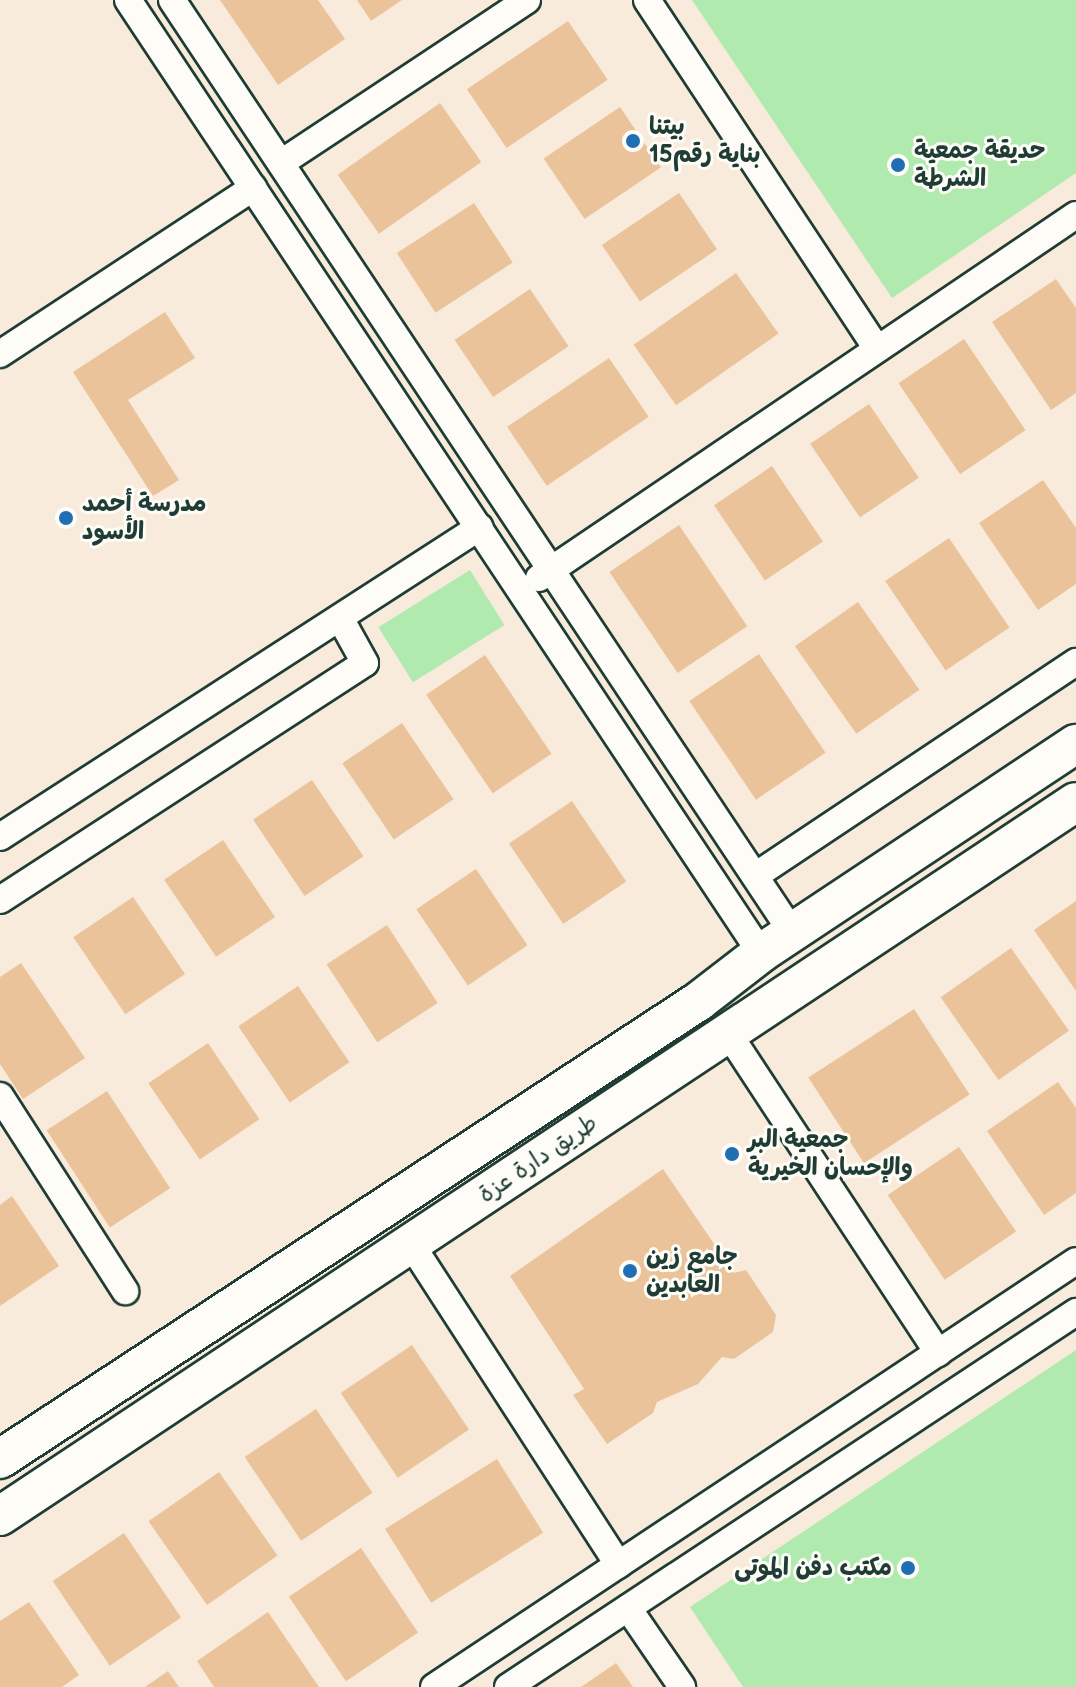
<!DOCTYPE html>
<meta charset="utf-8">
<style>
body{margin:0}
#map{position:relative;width:1076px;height:1687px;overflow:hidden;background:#f8ebdb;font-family:"Balsamiq Sans","Playpen Sans Arabic",sans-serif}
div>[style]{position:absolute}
.green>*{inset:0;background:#b0eaaf;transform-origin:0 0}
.building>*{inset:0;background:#ebc39b;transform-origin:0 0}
.roads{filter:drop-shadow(2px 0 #1f3d34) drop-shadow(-2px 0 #1f3d34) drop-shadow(0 2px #1f3d34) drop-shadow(0 -2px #1f3d34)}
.street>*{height:26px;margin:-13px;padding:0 13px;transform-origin:13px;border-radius:13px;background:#fdfcf7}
.secondary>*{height:38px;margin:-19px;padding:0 19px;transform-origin:19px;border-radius:19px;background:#fdfcf7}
.dots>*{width:22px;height:22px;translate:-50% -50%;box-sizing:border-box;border:4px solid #fdfcf7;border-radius:50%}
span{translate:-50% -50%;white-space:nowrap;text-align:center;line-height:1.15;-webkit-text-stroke:6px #fdfcf7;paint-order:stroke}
.poi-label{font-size:24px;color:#1f3d34;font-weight:700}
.left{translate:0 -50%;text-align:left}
.right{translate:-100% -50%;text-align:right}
.street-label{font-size:24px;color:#1f3d34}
</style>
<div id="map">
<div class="green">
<i style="clip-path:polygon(692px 0,1076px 0,1076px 173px,892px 298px)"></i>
<i style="left:470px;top:570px;width:65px;height:108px;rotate:58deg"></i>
<i style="clip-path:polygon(1076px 1350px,1076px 1687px,743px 1687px,690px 1607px)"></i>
</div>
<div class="building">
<i style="clip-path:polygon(220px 0,318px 0,345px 39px,278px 85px)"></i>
<i style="clip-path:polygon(357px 0,402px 0,371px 21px)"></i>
<i style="left:568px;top:21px;width:71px;height:122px;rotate:56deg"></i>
<i style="left:440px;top:103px;width:72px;height:125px;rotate:55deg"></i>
<i style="left:620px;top:107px;width:73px;height:92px;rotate:56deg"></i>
<i style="left:679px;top:193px;width:68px;height:93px;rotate:56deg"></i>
<i style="left:474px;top:203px;width:71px;height:92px;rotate:57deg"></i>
<i style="left:736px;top:273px;width:74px;height:125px;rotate:55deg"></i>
<i style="clip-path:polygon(1056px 279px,1076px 308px,1076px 393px,1051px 410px,992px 322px)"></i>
<i style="left:530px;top:289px;width:69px;height:91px;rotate:56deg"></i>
<i style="clip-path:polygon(165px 312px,195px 358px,128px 400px,179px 480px,153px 496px,73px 372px)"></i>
<i style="left:964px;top:339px;width:110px;height:79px;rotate:56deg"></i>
<i style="left:609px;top:358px;width:71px;height:123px;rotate:56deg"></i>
<i style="left:869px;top:404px;width:89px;height:71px;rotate:56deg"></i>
<i style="left:772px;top:466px;width:91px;height:70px;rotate:56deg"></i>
<i style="clip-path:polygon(1043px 480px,1076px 528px,1076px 584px,1038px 610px,979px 523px)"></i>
<i style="left:679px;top:525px;width:122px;height:84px;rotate:56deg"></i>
<i style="left:949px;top:538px;width:108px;height:77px;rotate:56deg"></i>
<i style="left:858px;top:602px;width:107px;height:77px;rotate:55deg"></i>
<i style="left:759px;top:654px;width:119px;height:84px;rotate:56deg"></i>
<i style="left:485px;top:655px;width:119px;height:71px;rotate:56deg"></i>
<i style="left:402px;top:723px;width:92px;height:72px;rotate:56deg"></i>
<i style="left:312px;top:780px;width:92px;height:71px;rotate:56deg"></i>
<i style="left:572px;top:801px;width:97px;height:76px;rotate:56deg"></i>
<i style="left:223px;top:840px;width:93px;height:71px;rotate:56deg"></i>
<i style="left:476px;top:869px;width:92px;height:72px;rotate:56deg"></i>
<i style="left:133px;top:897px;width:93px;height:72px;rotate:56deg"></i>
<i style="clip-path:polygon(1076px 901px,1076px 991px,1034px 930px)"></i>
<i style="left:387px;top:925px;width:93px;height:72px;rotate:57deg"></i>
<i style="left:1011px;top:948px;width:101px;height:86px;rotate:55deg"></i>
<i style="clip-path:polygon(21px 963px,85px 1058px,23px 1099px,0 1064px,0 977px)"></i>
<i style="left:298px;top:986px;width:92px;height:72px;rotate:56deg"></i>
<i style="left:914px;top:1009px;width:102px;height:126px;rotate:57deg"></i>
<i style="left:208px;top:1043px;width:92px;height:72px;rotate:56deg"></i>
<i style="clip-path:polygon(1058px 1082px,1076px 1108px,1076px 1193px,1044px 1215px,987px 1131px)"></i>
<i style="left:107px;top:1091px;width:116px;height:72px;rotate:57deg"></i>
<i style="left:959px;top:1147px;width:102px;height:86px;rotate:56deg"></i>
<i style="clip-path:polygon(663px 1169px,734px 1273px,746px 1270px,776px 1315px,773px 1332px,734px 1359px,722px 1357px,698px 1384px,657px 1402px,653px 1413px,607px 1444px,573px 1395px,584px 1389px,510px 1276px)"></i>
<i style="clip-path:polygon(12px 1196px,59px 1266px,0 1306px,0 1205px)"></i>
<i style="left:412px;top:1345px;width:102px;height:86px;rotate:56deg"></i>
<i style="left:316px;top:1409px;width:101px;height:86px;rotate:56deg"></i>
<i style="left:497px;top:1459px;width:87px;height:132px;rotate:58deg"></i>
<i style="left:219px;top:1472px;width:102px;height:86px;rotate:55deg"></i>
<i style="left:124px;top:1533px;width:102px;height:86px;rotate:56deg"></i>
<i style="left:361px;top:1548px;width:102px;height:87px;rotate:56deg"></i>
<i style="clip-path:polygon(29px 1602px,79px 1675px,62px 1687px,0 1687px,0 1621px)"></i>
<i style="clip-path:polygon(268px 1612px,319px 1687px,214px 1687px,197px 1661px)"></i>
<i style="clip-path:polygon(616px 1663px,633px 1687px,581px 1687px)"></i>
<i style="clip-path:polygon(168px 1671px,179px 1687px,145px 1687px)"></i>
</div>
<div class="roads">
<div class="street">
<i style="left:128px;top:0;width:1144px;rotate:56.41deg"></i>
<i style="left:172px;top:0;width:1119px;rotate:56.37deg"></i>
<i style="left:647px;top:0;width:418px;rotate:56.6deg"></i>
<i style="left:281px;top:163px;width:295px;rotate:-33.5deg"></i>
<i style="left:0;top:354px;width:303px;rotate:-33.3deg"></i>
<i style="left:539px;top:578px;width:648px;rotate:-34.06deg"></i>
<i style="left:0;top:837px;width:571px;rotate:-32.86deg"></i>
<i style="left:755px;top:876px;width:386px;rotate:-33.7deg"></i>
<i style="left:0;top:900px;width:435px;rotate:-33deg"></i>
<i style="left:365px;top:663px;width:51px;rotate:-119.1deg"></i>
<i style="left:728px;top:1033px;width:383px;rotate:56.7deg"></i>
<i style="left:0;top:1096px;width:232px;rotate:57.3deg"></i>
<i style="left:411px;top:1244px;width:382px;rotate:57.1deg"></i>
<i style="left:628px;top:1608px;width:96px;rotate:55.6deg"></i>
<i style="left:434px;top:1687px;width:770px;rotate:-33.57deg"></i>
<i style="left:508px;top:1687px;width:681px;rotate:-33.43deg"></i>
</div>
<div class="secondary">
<i style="left:0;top:1459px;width:836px;rotate:-33.23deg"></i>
<i style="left:699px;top:1001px;width:78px;rotate:-37.7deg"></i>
<i style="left:761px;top:953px;width:378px;rotate:-33.6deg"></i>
<i style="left:0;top:1516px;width:1291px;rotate:-33.57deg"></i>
</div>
</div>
<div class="dots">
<i style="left:633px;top:141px;background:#1f6fb2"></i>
<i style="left:898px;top:165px;background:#1f6fb2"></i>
<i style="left:66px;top:518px;background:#1f6fb2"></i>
<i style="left:732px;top:1154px;background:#1f6fb2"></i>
<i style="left:630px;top:1271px;background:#1f6fb2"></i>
<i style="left:908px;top:1568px;background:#1f6fb2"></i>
</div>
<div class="poi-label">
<span class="left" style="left:649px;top:141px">بيتنا<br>بناية رقم15</span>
<span class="left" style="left:914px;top:165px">حديقة جمعية<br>الشرطة</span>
<span class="left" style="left:82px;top:518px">مدرسة أحمد<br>الأسود</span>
<span class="left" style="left:748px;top:1154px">جمعية البر<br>والإحسان الخيرية</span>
<span class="left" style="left:646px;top:1271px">جامع زين<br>العابدين</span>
<span class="right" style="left:892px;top:1568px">مكتب دفن الموتى</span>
</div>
<div class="street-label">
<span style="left:538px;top:1159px;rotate:-34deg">طريق دارة عزة</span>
</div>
</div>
